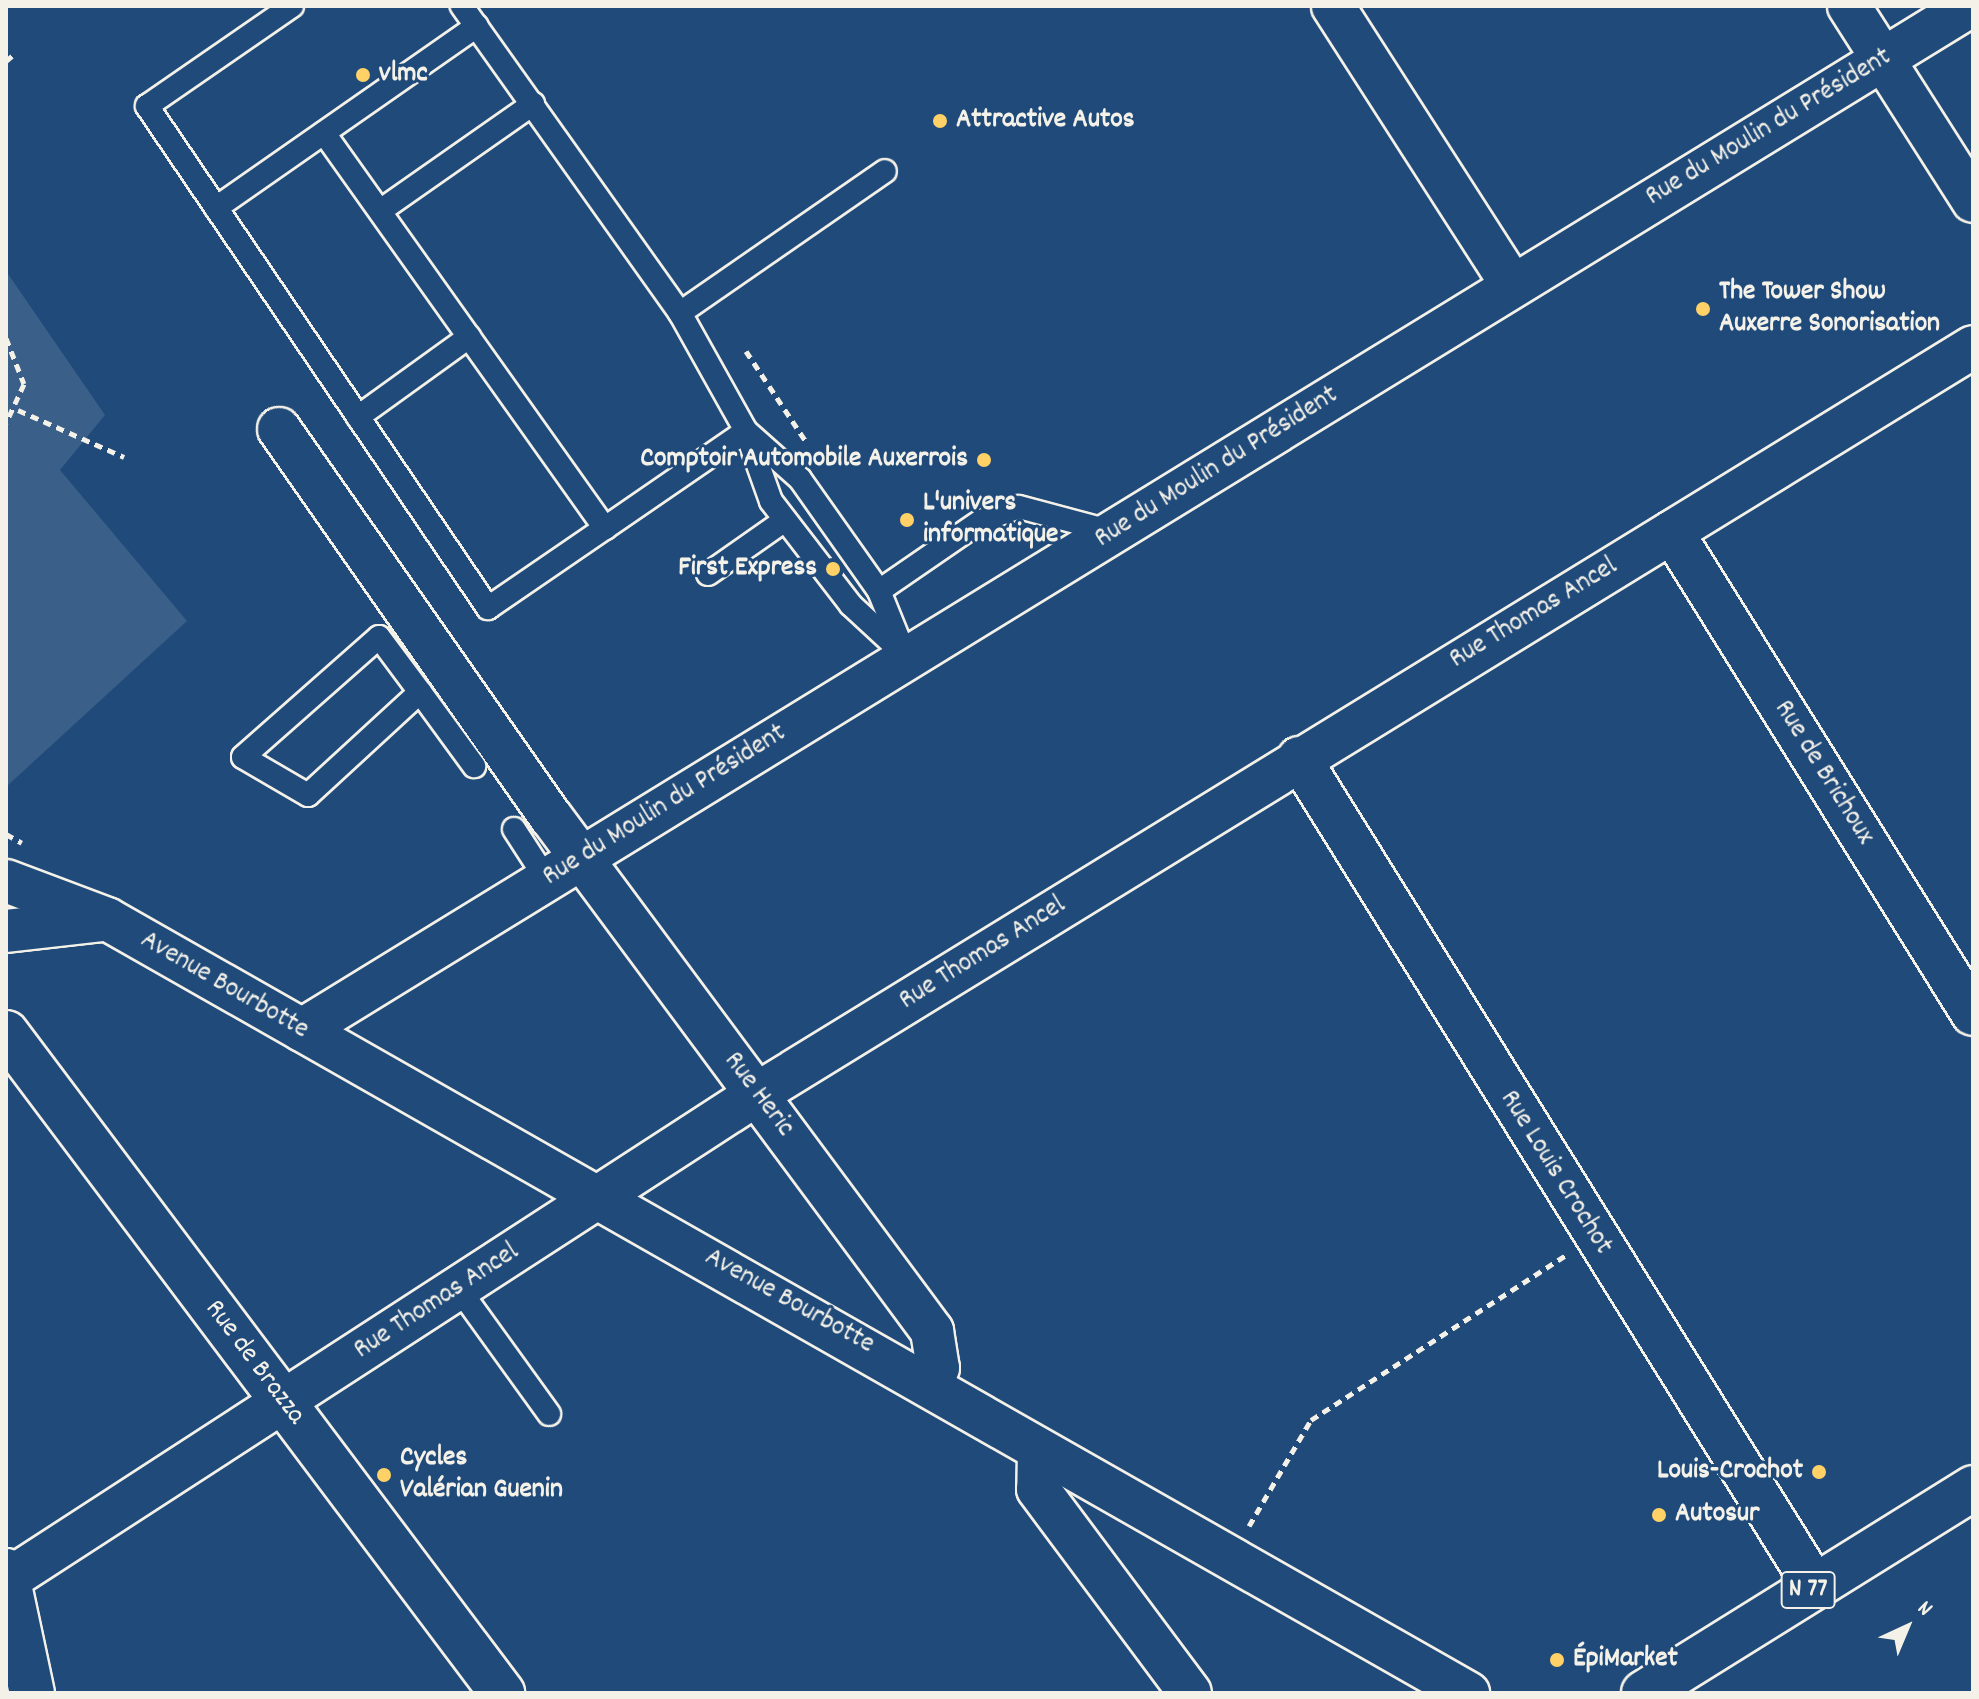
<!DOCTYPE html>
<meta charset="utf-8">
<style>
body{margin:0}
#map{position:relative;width:1979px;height:1699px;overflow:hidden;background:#1f4a7a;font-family:Dekko,sans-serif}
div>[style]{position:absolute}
.green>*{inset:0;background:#3a5f88}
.path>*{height:5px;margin-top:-2.5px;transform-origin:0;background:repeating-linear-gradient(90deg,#f4f1e8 0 8px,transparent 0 14px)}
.roads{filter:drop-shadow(2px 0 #f4f1e8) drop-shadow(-2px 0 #f4f1e8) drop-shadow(0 2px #f4f1e8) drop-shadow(0 -2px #f4f1e8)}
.service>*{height:22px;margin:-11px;padding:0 11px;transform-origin:11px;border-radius:11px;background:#1f4a7a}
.minor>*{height:42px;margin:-21px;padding:0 21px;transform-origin:21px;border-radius:21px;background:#1f4a7a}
.secondary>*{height:44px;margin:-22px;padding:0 22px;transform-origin:22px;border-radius:22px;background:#1f4a7a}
.primary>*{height:44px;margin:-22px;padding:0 22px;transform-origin:22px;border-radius:22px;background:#1f4a7a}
.dots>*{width:22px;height:22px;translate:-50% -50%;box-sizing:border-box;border:4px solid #1f4a7a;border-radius:50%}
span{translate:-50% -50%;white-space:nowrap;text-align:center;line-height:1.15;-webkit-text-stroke:6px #1f4a7a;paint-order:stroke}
.shield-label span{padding:2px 6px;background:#1f4a7a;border:2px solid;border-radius:6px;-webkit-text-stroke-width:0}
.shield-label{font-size:26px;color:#f4f1e8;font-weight:700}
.poi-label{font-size:28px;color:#f4f1e8;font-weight:700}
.left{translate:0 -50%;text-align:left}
.right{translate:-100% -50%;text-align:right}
.street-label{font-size:28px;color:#f4f1e8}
.frame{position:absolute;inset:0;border:8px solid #f4f1e8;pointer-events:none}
.north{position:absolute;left:1867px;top:1587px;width:80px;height:80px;-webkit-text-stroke:6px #1f4a7a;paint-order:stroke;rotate:44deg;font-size:22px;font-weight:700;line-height:32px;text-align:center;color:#f4f1e8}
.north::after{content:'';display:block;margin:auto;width:28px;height:36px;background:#f4f1e8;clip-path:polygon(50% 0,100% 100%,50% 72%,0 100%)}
</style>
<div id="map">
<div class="green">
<i style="clip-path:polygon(6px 271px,105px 415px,60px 470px,187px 621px,6px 787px)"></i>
</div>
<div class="path">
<i style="left:6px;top:61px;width:8px;rotate:-40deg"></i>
<i style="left:6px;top:338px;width:49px;rotate:68.6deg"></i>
<i style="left:24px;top:384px;width:43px;rotate:114.8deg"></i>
<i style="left:746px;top:351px;width:110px;rotate:56.5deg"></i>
<i style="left:18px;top:410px;width:116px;rotate:23.9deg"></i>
<i style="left:6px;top:834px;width:18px;rotate:29deg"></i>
<i style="left:1249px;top:1526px;width:123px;rotate:-59.7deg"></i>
<i style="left:1311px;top:1420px;width:304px;rotate:-32.9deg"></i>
</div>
<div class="roads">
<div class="service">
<i style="left:292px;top:6px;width:176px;rotate:145.4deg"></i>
<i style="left:147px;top:106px;width:607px;rotate:55.81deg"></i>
<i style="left:488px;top:608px;width:142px;rotate:-34.4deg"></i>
<i style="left:324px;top:133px;width:485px;rotate:54.6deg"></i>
<i style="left:605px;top:528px;width:171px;rotate:-34.5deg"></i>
<i style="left:746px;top:431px;width:135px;rotate:-119.2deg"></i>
<i style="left:680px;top:313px;width:377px;rotate:-125.4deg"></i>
<i style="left:216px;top:208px;width:318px;rotate:-34.9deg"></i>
<i style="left:380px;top:211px;width:187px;rotate:-35deg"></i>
<i style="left:680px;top:313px;width:249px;rotate:-34.7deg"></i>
<i style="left:358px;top:417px;width:137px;rotate:-35.8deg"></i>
<i style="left:746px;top:431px;width:72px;rotate:41.6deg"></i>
<i style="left:800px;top:479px;width:137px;rotate:54.8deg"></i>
<i style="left:879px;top:591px;width:69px;rotate:67.9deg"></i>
<i style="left:905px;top:655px;width:74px;rotate:-137.2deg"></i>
<i style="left:851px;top:605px;width:131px;rotate:-127.6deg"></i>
<i style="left:771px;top:501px;width:74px;rotate:-109.7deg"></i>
<i style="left:708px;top:574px;width:94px;rotate:-35deg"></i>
<i style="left:879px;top:591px;width:124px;rotate:-34.5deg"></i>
<i style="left:981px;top:521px;width:40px;rotate:-20.2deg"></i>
<i style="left:1019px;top:507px;width:97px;rotate:14.9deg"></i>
<i style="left:420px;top:692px;width:152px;rotate:137.4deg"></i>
<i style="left:308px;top:795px;width:75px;rotate:-149.7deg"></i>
<i style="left:243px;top:757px;width:181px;rotate:-41.4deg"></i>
<i style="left:379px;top:637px;width:69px;rotate:53.3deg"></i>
<i style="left:420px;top:692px;width:92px;rotate:53.9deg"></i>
<i style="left:514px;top:829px;width:61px;rotate:57.1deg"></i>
<i style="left:459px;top:1289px;width:154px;rotate:54.2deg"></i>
</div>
<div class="minor">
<i style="left:1333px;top:6px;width:331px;rotate:57.3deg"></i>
<i style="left:1849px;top:6px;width:231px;rotate:57.5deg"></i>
<i style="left:279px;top:429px;width:474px;rotate:55deg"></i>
<i style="left:551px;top:817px;width:640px;rotate:53.45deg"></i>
<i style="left:932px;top:1331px;width:37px;rotate:81deg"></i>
<i style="left:938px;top:1368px;width:17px;rotate:115deg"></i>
<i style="left:1672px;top:532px;width:568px;rotate:58.02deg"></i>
<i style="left:1299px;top:758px;width:976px;rotate:58.07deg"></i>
<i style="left:6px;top:881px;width:108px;rotate:20.6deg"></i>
<i style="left:107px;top:919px;width:1566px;rotate:29.63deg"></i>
<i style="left:6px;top:931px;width:97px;rotate:-6.5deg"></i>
<i style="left:302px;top:1030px;width:1957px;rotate:-31.55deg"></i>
<i style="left:1039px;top:1450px;width:39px;rotate:91deg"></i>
<i style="left:1038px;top:1489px;width:254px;rotate:53.3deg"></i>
<i style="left:6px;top:1581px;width:895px;rotate:-32.96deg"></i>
<i style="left:757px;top:1094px;width:1427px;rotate:-31.56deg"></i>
</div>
<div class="secondary">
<i style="left:6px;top:1033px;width:826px;rotate:53.07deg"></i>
<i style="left:6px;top:1571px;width:125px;rotate:78deg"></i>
</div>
<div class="primary">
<i style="left:1644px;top:1693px;width:388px;rotate:-31.9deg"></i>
</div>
</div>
<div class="dots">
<i style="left:363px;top:75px;background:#ffd166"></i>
<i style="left:940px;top:121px;background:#ffd166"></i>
<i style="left:1703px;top:309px;background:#ffd166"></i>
<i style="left:984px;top:460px;background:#ffd166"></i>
<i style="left:907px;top:520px;background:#ffd166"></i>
<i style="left:833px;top:569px;background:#ffd166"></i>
<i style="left:1819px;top:1472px;background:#ffd166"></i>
<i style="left:384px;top:1475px;background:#ffd166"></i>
<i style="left:1659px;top:1515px;background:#ffd166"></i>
<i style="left:1557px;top:1660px;background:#ffd166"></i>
</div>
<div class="shield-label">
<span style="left:1808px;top:1590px">N 77</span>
</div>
<div class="poi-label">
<span class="left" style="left:379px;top:75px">vlmc</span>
<span class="left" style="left:956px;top:121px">Attractive Autos</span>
<span class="left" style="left:1719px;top:309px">The Tower Show<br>Auxerre Sonorisation</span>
<span class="right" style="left:968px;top:460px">Comptoir Automobile Auxerrois</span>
<span class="left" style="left:923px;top:520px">L'univers<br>informatique</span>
<span class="right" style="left:817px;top:569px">First Express</span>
<span class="left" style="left:400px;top:1475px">Cycles<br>Valérian Guenin</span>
<span class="right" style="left:1803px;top:1472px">Louis-Crochot</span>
<span class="left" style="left:1675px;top:1515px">Autosur</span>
<span class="left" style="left:1573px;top:1660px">ÉpiMarket</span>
</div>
<div class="street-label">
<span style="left:1769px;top:128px;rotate:-31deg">Rue du Moulin du Président</span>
<span style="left:1217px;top:468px;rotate:-32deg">Rue du Moulin du Président</span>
<span style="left:1534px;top:614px;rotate:-31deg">Rue Thomas Ancel</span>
<span style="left:1823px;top:773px;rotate:58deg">Rue de Brichoux</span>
<span style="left:665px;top:806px;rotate:-32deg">Rue du Moulin du Président</span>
<span style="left:983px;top:954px;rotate:-32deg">Rue Thomas Ancel</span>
<span style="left:224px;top:986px;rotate:30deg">Avenue Bourbotte</span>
<span style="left:758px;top:1095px;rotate:53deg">Rue Heric</span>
<span style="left:1555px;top:1173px;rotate:58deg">Rue Louis Crochot</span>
<span style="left:437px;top:1302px;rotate:-33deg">Rue Thomas Ancel</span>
<span style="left:789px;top:1302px;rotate:29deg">Avenue Bourbotte</span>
<span style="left:254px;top:1363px;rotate:53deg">Rue de Brazza</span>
</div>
<div class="frame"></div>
<div class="north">N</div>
</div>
